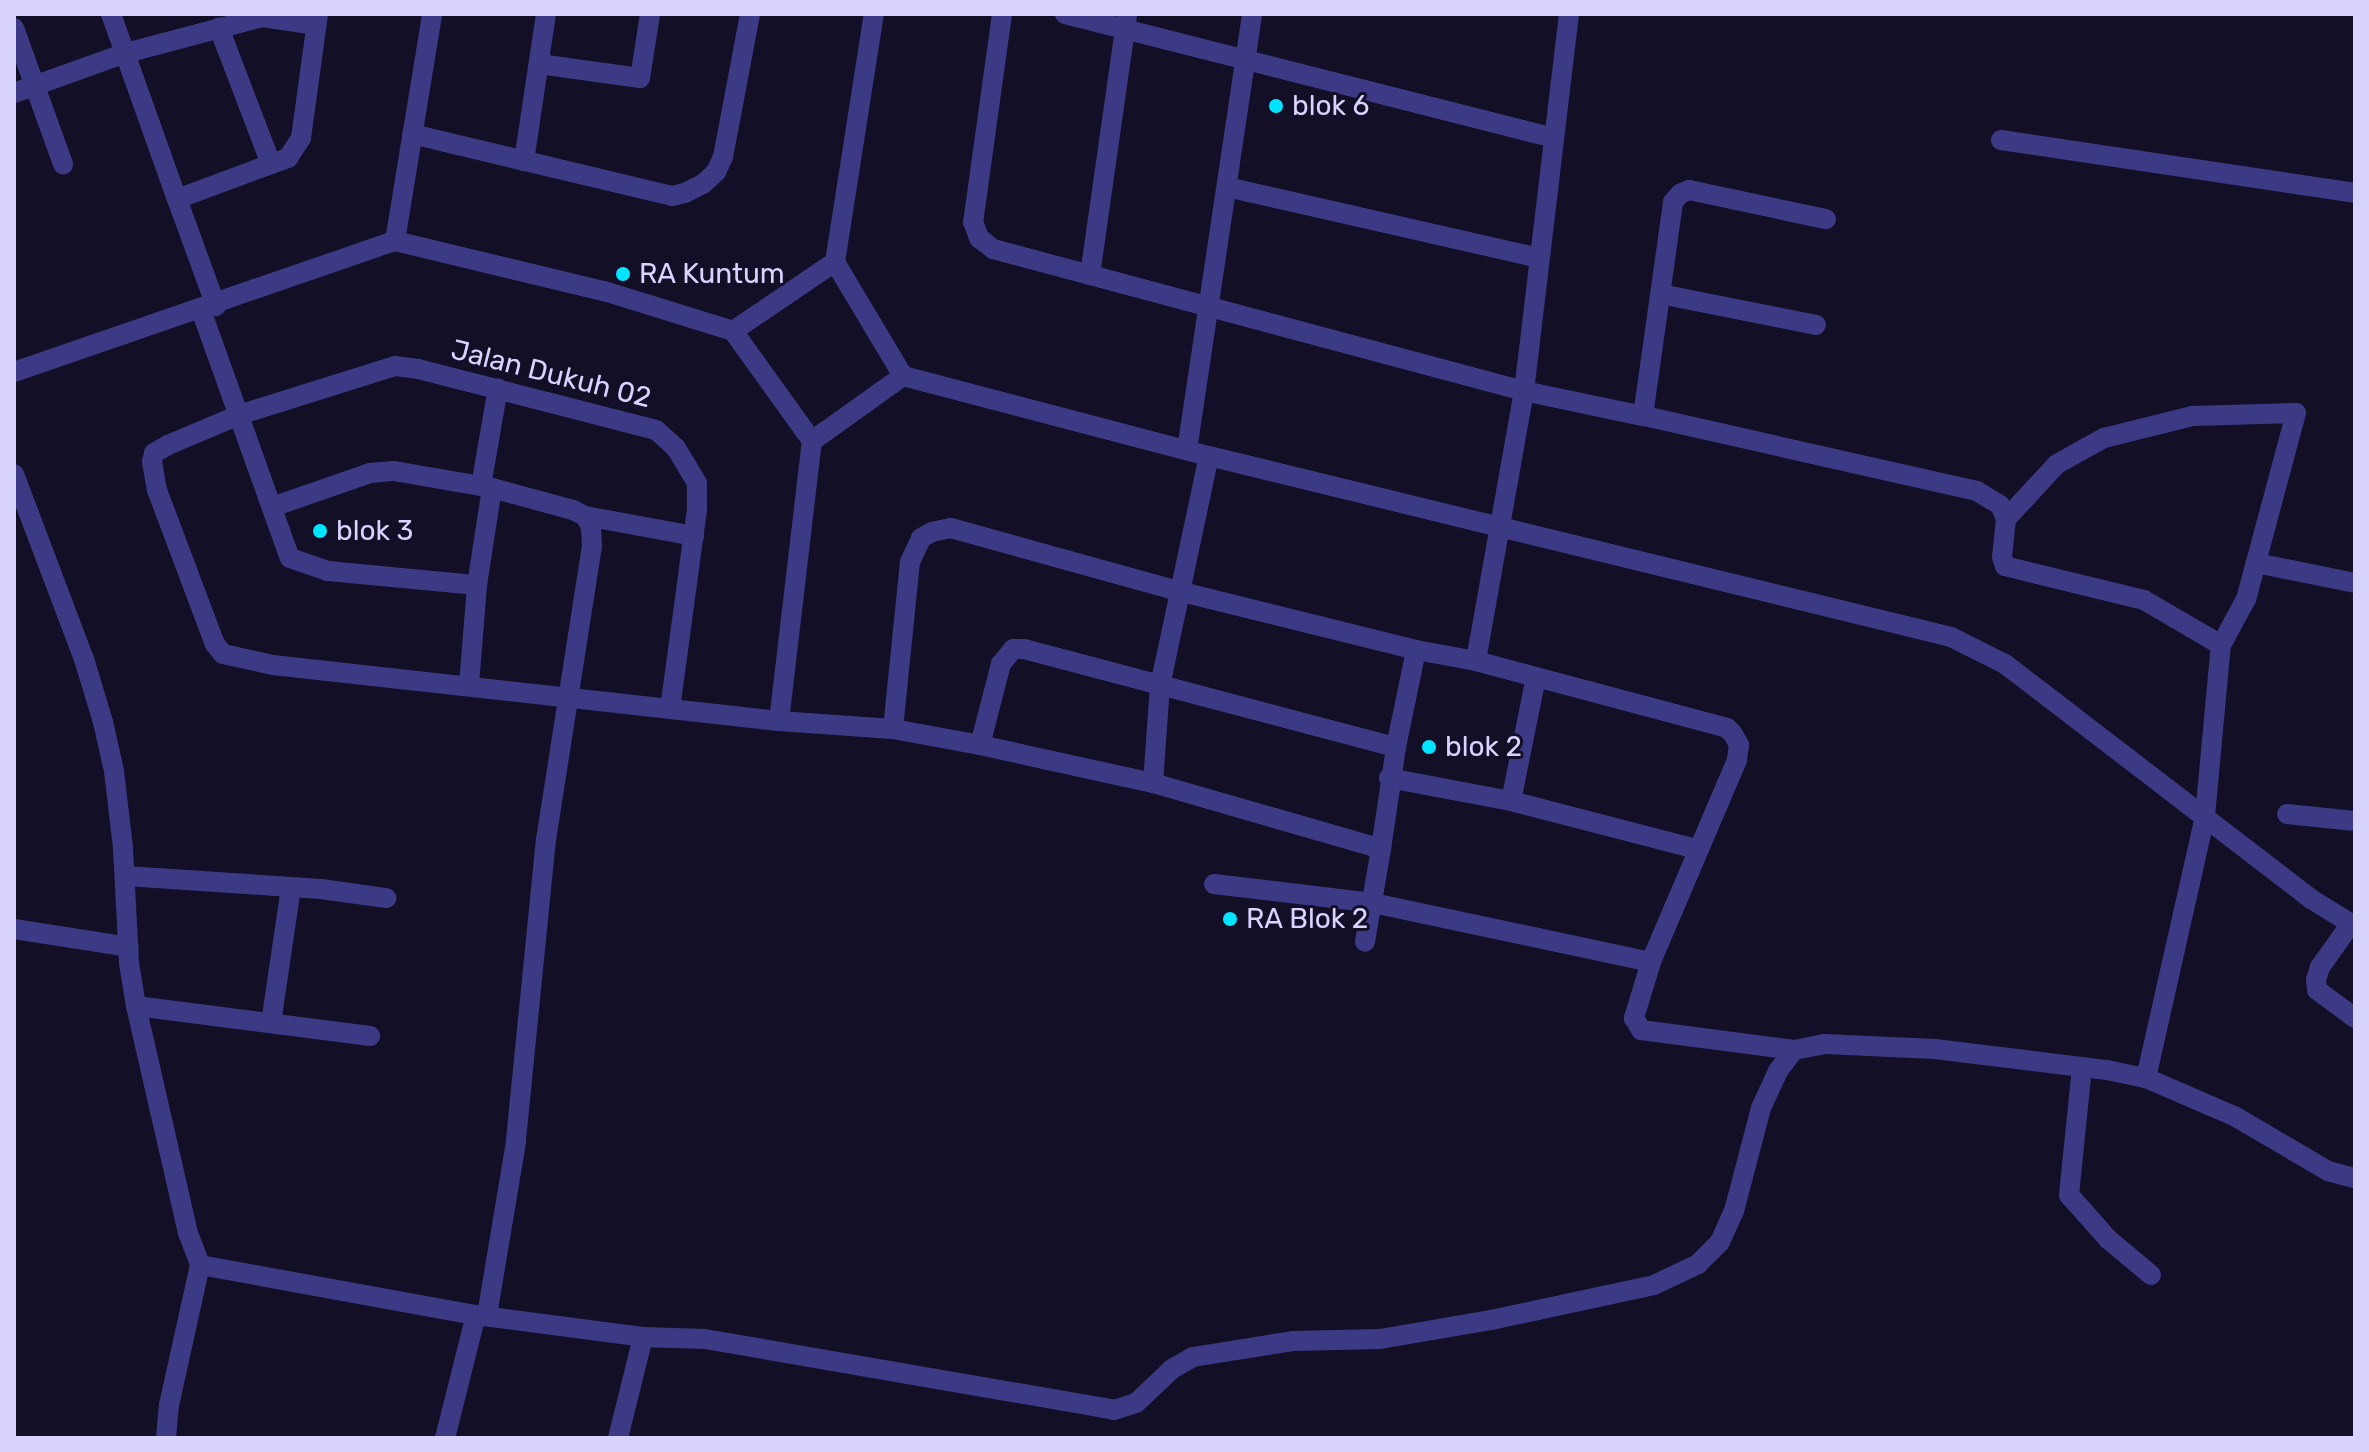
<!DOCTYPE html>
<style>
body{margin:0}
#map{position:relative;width:2369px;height:1452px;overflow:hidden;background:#130f26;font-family:Rubik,sans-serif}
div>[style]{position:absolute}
.minor>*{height:20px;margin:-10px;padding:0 10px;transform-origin:10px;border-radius:10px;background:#3d3a85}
.dots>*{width:22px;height:22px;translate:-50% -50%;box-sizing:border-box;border:4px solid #130f26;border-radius:50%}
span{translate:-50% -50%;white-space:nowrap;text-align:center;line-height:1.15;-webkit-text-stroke:6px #130f26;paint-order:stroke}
.poi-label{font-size:28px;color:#d9d4ff}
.left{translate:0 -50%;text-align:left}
.street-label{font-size:28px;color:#d9d4ff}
.frame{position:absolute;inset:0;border:16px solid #d9d4ff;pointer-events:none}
</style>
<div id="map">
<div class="minor">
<i style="left:111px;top:14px;width:196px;rotate:70.4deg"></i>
<i style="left:177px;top:199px;width:100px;rotate:-20.4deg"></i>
<i style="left:271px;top:164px;width:146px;rotate:-110.9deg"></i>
<i style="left:1002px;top:14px;width:210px;rotate:97.9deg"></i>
<i style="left:973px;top:222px;width:17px;rotate:69deg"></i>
<i style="left:979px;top:238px;width:18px;rotate:38deg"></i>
<i style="left:993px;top:249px;width:550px;rotate:14.97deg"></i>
<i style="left:1524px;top:391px;width:122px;rotate:11.9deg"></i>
<i style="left:1643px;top:416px;width:216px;rotate:-82deg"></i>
<i style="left:1673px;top:202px;width:11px;rotate:-49deg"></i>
<i style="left:1680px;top:194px;width:10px;rotate:-24deg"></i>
<i style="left:1689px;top:190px;width:140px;rotate:12deg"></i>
<i style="left:1065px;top:14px;width:504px;rotate:14.23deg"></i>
<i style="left:1569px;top:14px;width:380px;rotate:96.8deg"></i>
<i style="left:1524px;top:391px;width:274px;rotate:100.1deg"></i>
<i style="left:1476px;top:661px;width:260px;rotate:14.9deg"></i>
<i style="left:1727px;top:728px;width:8px;rotate:45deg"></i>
<i style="left:1733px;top:734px;width:13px;rotate:61deg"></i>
<i style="left:1739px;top:745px;width:15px;rotate:98deg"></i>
<i style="left:1737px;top:760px;width:220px;rotate:113.1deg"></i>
<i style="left:1651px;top:962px;width:59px;rotate:106.9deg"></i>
<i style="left:1634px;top:1018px;width:14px;rotate:60deg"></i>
<i style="left:1641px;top:1030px;width:154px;rotate:7.4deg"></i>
<i style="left:14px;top:28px;width:145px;rotate:70.2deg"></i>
<i style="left:539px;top:64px;width:102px;rotate:7.9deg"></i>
<i style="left:640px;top:78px;width:65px;rotate:-81.1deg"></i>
<i style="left:14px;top:93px;width:119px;rotate:-19.7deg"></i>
<i style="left:126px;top:53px;width:141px;rotate:-14.8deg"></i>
<i style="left:262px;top:17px;width:55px;rotate:8.4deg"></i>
<i style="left:412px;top:134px;width:267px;rotate:13.4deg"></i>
<i style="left:672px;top:196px;width:13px;rotate:-13deg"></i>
<i style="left:685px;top:193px;width:20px;rotate:-27deg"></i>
<i style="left:703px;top:184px;width:18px;rotate:-43deg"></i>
<i style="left:716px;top:172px;width:17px;rotate:-65deg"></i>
<i style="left:723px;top:157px;width:146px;rotate:-79.3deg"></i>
<i style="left:2001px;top:140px;width:358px;rotate:8.5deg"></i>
<i style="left:524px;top:161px;width:149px;rotate:-81.5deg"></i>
<i style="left:271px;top:164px;width:18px;rotate:-19deg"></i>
<i style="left:288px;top:158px;width:24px;rotate:-57deg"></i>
<i style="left:301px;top:138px;width:125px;rotate:-82.2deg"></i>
<i style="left:1227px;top:187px;width:320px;rotate:12.8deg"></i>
<i style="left:177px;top:199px;width:114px;rotate:70deg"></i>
<i style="left:395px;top:241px;width:215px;rotate:13.5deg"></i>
<i style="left:604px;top:291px;width:135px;rotate:17.2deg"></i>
<i style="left:733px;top:331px;width:123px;rotate:-34.1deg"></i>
<i style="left:835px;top:262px;width:251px;rotate:-81.1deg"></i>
<i style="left:1090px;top:275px;width:264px;rotate:-81.9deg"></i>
<i style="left:1660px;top:294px;width:159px;rotate:11.2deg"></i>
<i style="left:201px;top:310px;width:263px;rotate:70.3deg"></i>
<i style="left:290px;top:558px;width:40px;rotate:18.9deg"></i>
<i style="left:328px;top:571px;width:150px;rotate:5.4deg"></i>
<i style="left:477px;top:585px;width:98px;rotate:-81.2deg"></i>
<i style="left:492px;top:488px;width:84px;rotate:15.2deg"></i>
<i style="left:573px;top:510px;width:13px;rotate:27deg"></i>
<i style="left:585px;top:516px;width:13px;rotate:61deg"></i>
<i style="left:591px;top:527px;width:19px;rotate:87deg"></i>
<i style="left:592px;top:546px;width:297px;rotate:98.9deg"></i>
<i style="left:546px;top:839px;width:304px;rotate:95.7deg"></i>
<i style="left:516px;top:1142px;width:175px;rotate:99.5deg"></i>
<i style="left:14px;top:372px;width:403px;rotate:-19deg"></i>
<i style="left:395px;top:241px;width:230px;rotate:-80.7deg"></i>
<i style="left:903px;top:376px;width:316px;rotate:14.7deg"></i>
<i style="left:1209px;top:456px;width:764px;rotate:13.71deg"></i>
<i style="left:1951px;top:637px;width:60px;rotate:26.6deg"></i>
<i style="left:2005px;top:664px;width:386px;rotate:37.5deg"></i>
<i style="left:2311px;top:899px;width:52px;rotate:31.5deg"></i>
<i style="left:812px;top:441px;width:112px;rotate:-35.5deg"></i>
<i style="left:903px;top:376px;width:133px;rotate:-120.8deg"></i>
<i style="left:1187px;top:450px;width:441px;rotate:-81.5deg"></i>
<i style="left:14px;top:474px;width:198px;rotate:69.3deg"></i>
<i style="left:84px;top:659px;width:66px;rotate:73.2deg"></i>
<i style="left:103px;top:722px;width:50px;rotate:77.3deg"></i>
<i style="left:114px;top:771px;width:78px;rotate:83.3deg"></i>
<i style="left:123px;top:848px;width:115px;rotate:87deg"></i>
<i style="left:129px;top:963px;width:44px;rotate:80.8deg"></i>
<i style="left:136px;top:1006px;width:233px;rotate:77.1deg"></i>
<i style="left:188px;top:1233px;width:34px;rotate:69deg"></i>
<i style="left:200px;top:1265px;width:280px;rotate:10.3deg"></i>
<i style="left:476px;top:1315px;width:168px;rotate:7.5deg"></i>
<i style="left:643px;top:1337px;width:62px;rotate:1.8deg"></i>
<i style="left:705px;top:1339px;width:415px;rotate:9.8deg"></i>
<i style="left:1114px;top:1410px;width:23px;rotate:-18deg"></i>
<i style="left:1136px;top:1403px;width:50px;rotate:-43.4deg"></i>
<i style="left:1172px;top:1369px;width:24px;rotate:-30deg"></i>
<i style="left:1193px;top:1357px;width:101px;rotate:-9.1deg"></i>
<i style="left:1293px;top:1341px;width:87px;rotate:-1.3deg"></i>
<i style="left:1380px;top:1339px;width:113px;rotate:-9.7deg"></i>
<i style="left:1491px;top:1320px;width:167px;rotate:-12.1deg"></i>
<i style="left:1654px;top:1285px;width:49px;rotate:-25.5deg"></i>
<i style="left:1698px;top:1264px;width:31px;rotate:-45deg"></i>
<i style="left:1720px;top:1242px;width:34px;rotate:-66deg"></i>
<i style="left:1734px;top:1211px;width:106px;rotate:-75.3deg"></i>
<i style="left:1761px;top:1108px;width:41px;rotate:-65.3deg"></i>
<i style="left:1778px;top:1071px;width:26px;rotate:-53deg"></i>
<i style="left:1794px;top:1050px;width:32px;rotate:-11deg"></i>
<i style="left:1825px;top:1044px;width:110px;rotate:2.6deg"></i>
<i style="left:1935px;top:1049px;width:173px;rotate:7deg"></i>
<i style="left:2107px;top:1070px;width:40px;rotate:12deg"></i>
<i style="left:2146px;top:1078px;width:269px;rotate:-77.3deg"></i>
<i style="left:2205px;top:816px;width:172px;rotate:-84.7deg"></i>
<i style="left:2221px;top:645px;width:89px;rotate:-149.7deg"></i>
<i style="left:2144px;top:600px;width:143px;rotate:-166.3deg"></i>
<i style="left:2005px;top:566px;width:9px;rotate:-108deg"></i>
<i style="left:2002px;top:557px;width:38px;rotate:-84deg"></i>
<i style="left:2006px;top:519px;width:15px;rotate:-113deg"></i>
<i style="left:2000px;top:505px;width:27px;rotate:-149deg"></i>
<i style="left:1977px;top:491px;width:342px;rotate:-167.3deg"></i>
<i style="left:481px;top:486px;width:99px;rotate:-80.2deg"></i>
<i style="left:272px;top:507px;width:104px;rotate:-19.1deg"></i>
<i style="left:370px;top:473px;width:24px;rotate:-5deg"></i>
<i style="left:394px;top:471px;width:99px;rotate:9.8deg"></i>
<i style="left:585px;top:516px;width:111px;rotate:10.4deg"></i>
<i style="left:2006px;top:519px;width:75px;rotate:-47.2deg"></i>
<i style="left:2057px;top:464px;width:54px;rotate:-29deg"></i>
<i style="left:2104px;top:438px;width:91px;rotate:-14deg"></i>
<i style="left:2192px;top:416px;width:104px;rotate:-1.7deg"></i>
<i style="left:2296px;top:413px;width:193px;rotate:105deg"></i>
<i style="left:2246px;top:599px;width:52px;rotate:118.5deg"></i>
<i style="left:2256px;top:563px;width:101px;rotate:11.4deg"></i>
<i style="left:469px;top:685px;width:100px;rotate:-85.4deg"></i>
<i style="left:670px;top:709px;width:201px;rotate:-82.3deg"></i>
<i style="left:697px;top:510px;width:27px;rotate:-90deg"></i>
<i style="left:697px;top:483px;width:41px;rotate:-121deg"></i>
<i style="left:676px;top:448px;width:27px;rotate:-138deg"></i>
<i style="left:656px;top:430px;width:245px;rotate:-165.6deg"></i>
<i style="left:419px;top:369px;width:24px;rotate:-173deg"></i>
<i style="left:395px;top:366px;width:164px;rotate:162.6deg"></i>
<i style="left:239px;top:415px;width:77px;rotate:157.1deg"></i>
<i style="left:168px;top:445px;width:16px;rotate:150deg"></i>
<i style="left:154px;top:453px;width:9px;rotate:103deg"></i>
<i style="left:152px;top:462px;width:28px;rotate:80deg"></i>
<i style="left:157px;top:490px;width:165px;rotate:69.4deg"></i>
<i style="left:215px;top:644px;width:13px;rotate:51deg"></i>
<i style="left:223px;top:654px;width:51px;rotate:12.4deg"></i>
<i style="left:273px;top:665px;width:509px;rotate:6.32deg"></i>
<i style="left:779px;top:721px;width:282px;rotate:-83.3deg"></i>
<i style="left:812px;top:441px;width:135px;rotate:-125.7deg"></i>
<i style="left:779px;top:721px;width:114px;rotate:4deg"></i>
<i style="left:893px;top:729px;width:88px;rotate:10.4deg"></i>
<i style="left:980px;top:745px;width:177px;rotate:12.4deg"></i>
<i style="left:1153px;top:783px;width:237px;rotate:16.1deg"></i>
<i style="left:1381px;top:849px;width:94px;rotate:99.8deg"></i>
<i style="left:893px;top:729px;width:168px;rotate:-84.2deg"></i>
<i style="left:910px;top:562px;width:26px;rotate:-65deg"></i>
<i style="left:921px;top:538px;width:13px;rotate:-29deg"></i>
<i style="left:932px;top:532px;width:19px;rotate:-12deg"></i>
<i style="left:951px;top:528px;width:240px;rotate:15.5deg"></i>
<i style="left:1182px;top:592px;width:241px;rotate:13.9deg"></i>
<i style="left:980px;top:745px;width:84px;rotate:-75.5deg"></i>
<i style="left:1001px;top:664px;width:19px;rotate:-51deg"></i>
<i style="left:1013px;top:649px;width:11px"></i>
<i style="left:1024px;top:649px;width:385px;rotate:14.8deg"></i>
<i style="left:1396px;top:747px;width:99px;rotate:-78.3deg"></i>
<i style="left:1416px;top:650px;width:61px;rotate:10.4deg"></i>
<i style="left:1389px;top:778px;width:124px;rotate:10.7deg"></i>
<i style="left:1511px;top:801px;width:192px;rotate:14.5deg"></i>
<i style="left:1153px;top:783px;width:97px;rotate:-85.9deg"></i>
<i style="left:1160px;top:686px;width:235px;rotate:-78deg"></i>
<i style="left:1511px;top:801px;width:126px;rotate:-78.6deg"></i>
<i style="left:2287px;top:814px;width:68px;rotate:5.9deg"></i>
<i style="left:1381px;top:849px;width:103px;rotate:-81.6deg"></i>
<i style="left:126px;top:876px;width:195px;rotate:3.8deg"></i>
<i style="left:321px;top:889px;width:66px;rotate:7.9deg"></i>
<i style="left:1214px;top:884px;width:160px;rotate:6.8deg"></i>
<i style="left:1373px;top:903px;width:284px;rotate:12deg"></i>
<i style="left:2350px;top:925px;width:52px;rotate:125.5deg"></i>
<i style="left:2320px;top:967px;width:14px;rotate:107deg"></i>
<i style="left:2316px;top:980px;width:10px;rotate:84deg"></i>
<i style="left:2317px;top:990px;width:47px;rotate:36.4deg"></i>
<i style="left:14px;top:929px;width:116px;rotate:8.9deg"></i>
<i style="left:136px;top:1006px;width:236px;rotate:7.3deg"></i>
<i style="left:271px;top:1023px;width:137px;rotate:-81.6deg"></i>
<i style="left:2082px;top:1067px;width:129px;rotate:95.8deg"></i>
<i style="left:2069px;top:1195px;width:59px;rotate:48.4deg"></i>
<i style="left:2108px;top:1239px;width:56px;rotate:39.9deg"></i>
<i style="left:2146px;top:1078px;width:98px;rotate:23.4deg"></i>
<i style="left:2236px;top:1117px;width:107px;rotate:30.4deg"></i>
<i style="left:2328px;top:1171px;width:28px;rotate:15deg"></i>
<i style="left:166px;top:1438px;width:33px;rotate:-85deg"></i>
<i style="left:169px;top:1405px;width:143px;rotate:-77.5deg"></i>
<i style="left:445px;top:1438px;width:127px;rotate:-75.9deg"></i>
<i style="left:618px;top:1438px;width:104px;rotate:-76.1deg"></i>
</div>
<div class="dots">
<i style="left:1276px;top:106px;background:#00e5ff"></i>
<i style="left:623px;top:274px;background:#00e5ff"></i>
<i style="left:320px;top:531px;background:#00e5ff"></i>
<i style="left:1429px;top:747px;background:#00e5ff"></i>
<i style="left:1230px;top:919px;background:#00e5ff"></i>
</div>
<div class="poi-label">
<span class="left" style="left:1292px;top:106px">blok 6</span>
<span class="left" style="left:639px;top:274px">RA Kuntum</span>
<span class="left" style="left:336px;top:531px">blok 3</span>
<span class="left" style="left:1445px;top:747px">blok 2</span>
<span class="left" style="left:1246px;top:919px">RA Blok 2</span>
</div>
<div class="street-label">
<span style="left:551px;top:374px;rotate:14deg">Jalan Dukuh 02</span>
</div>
<div class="frame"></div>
</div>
